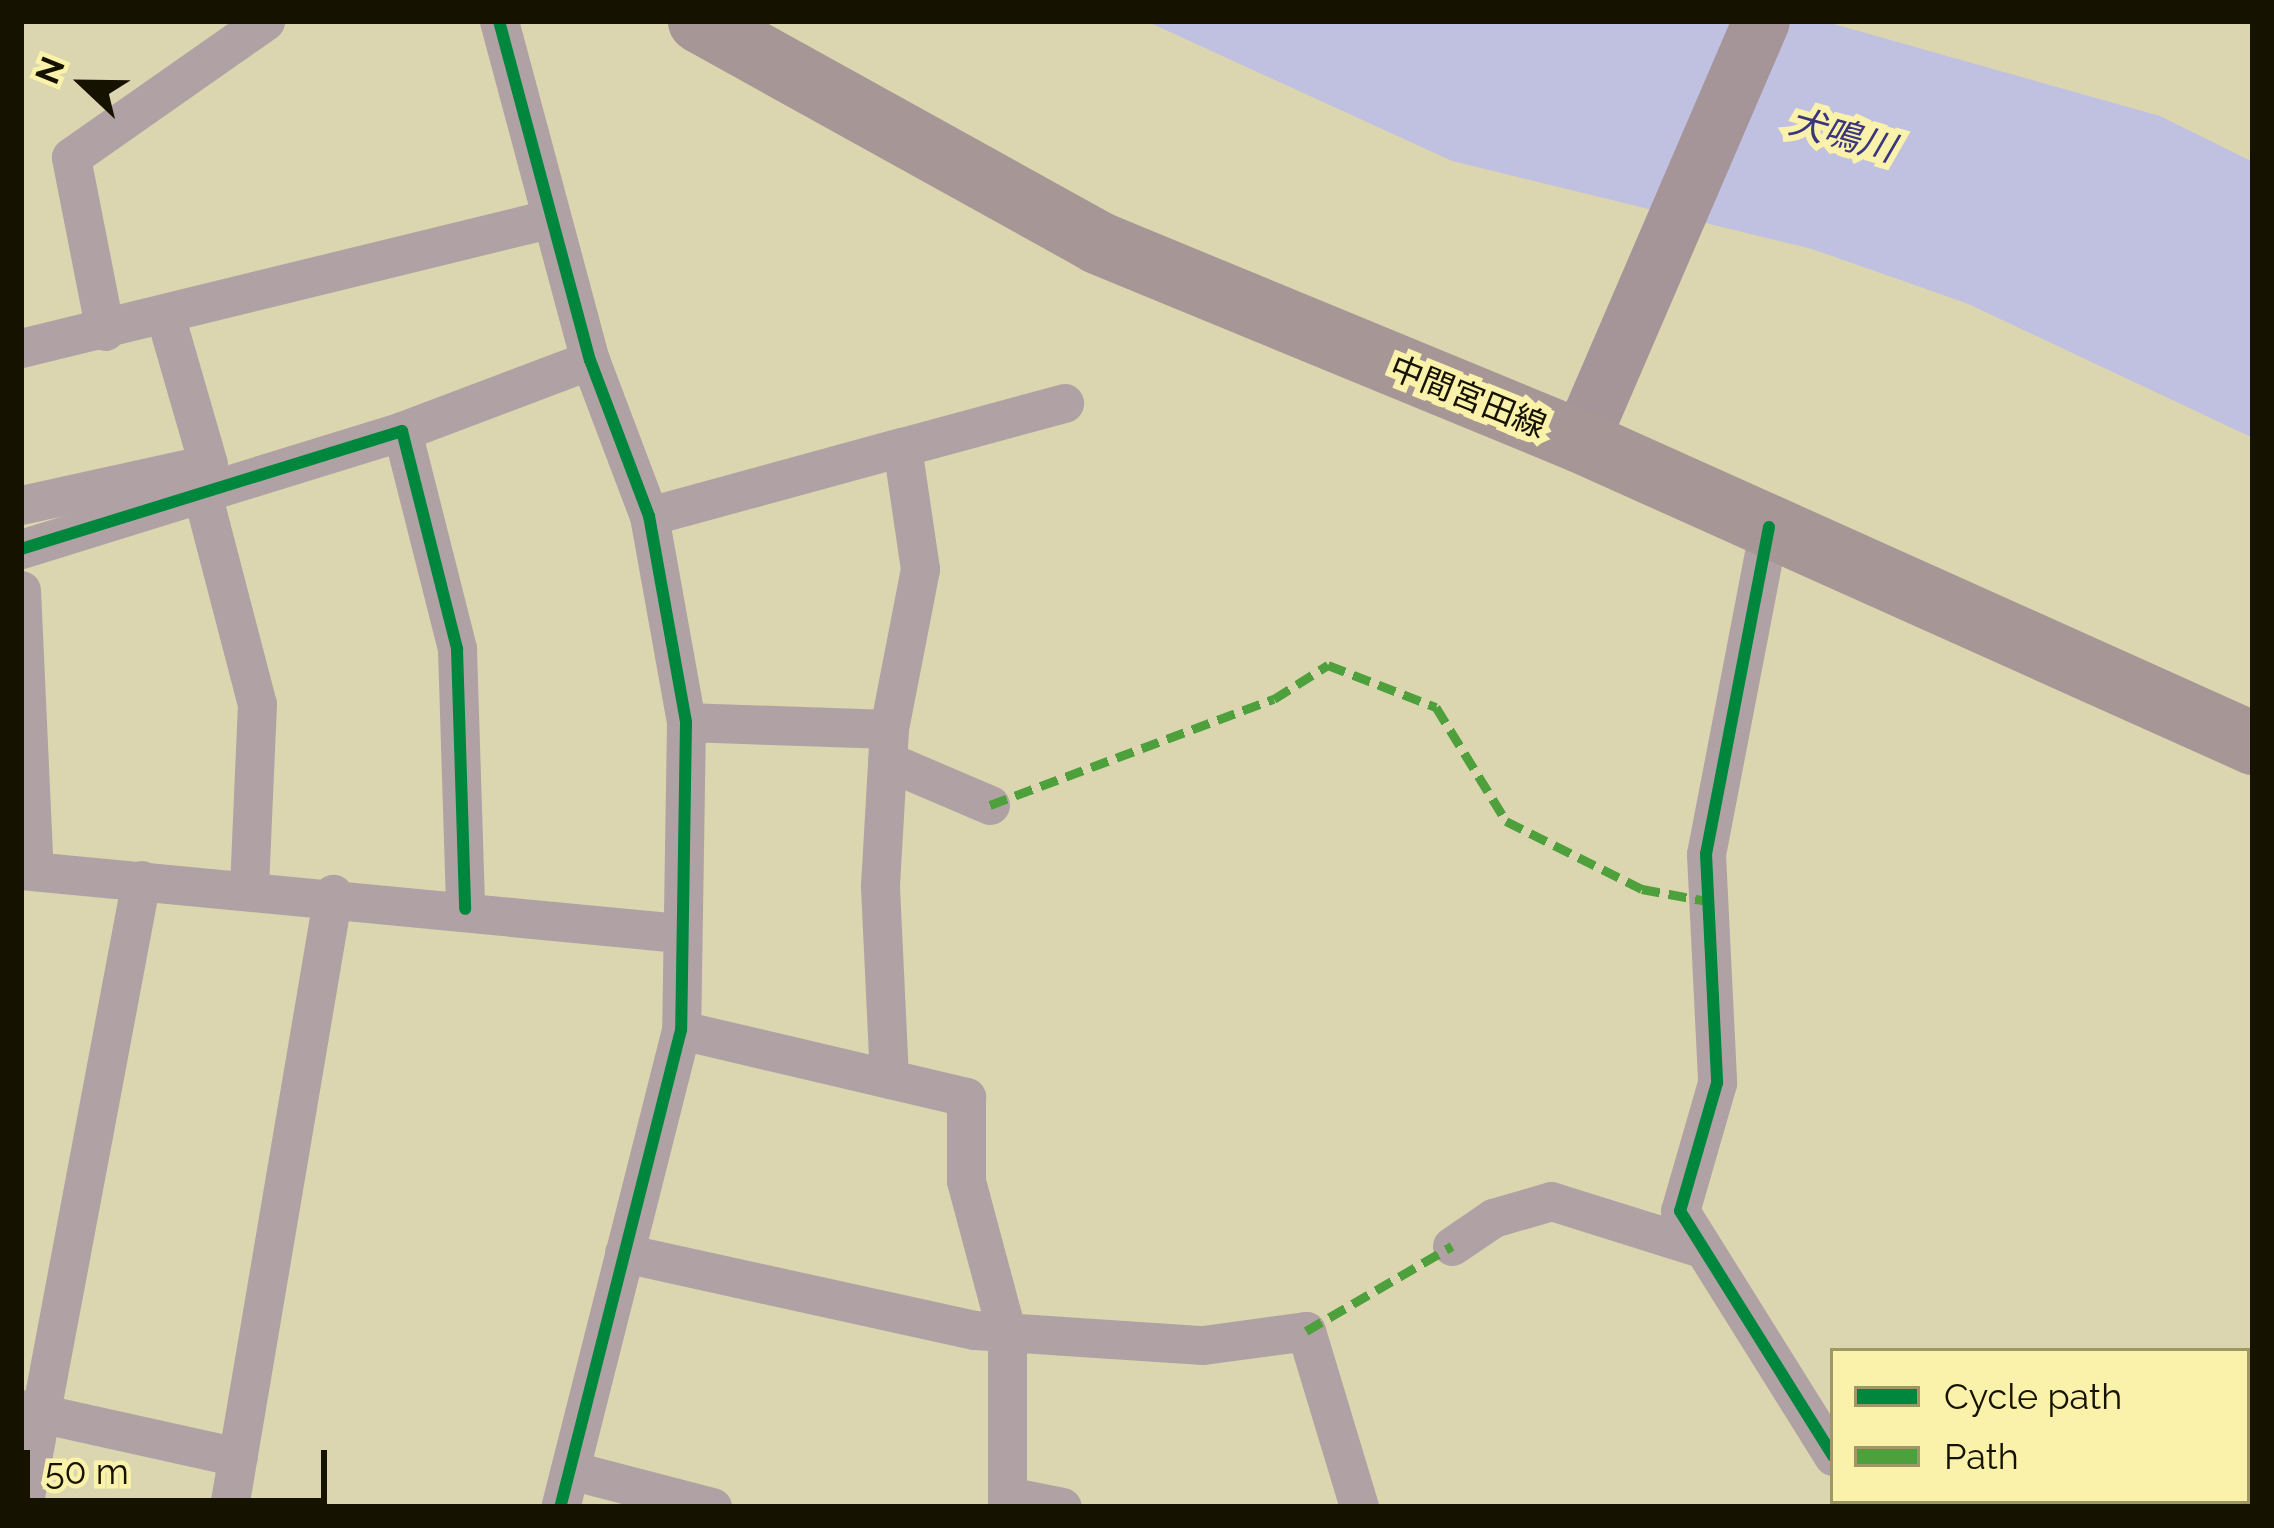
<!DOCTYPE html>
<meta charset="utf-8">
<style>
body{margin:0}
#map{position:relative;width:2274px;height:1528px;overflow:hidden;background:#dbd6af;font-family:Raleway,"Noto Sans JP",sans-serif}
div>[style]{position:absolute}
.water>*{inset:0;background:#c0c0e1}
.street>*{height:39px;margin:-19.5px;padding:0 19.5px;transform-origin:19.5px;border-radius:19.5px;background:#b0a2a4}
.secondary>*{height:57px;margin:-28.5px;padding:0 28.5px;transform-origin:28.5px;border-radius:28.5px;background:#a59599}
.primary>*{height:63px;margin:-31.5px;padding:0 31.5px;transform-origin:31.5px;border-radius:31.5px;background:#a79696}
.quiet>*{height:9px;margin-top:-4.5px;transform-origin:0;background:repeating-linear-gradient(90deg,#4ea03c 0 18px,transparent 0 27px)}
.cycleway>*{height:12px;margin:-6px;padding:0 6px;transform-origin:6px;border-radius:6px;background:#00873e}
span{translate:-50% -50%;white-space:nowrap;text-align:center;line-height:1.15;-webkit-text-stroke:12px #faf2aa;paint-order:stroke}
.street-label{font-size:33px;color:#161200}
.water-label{font-size:36px;color:#3b357e;font-style:italic}
.frame{position:absolute;inset:0;border:24px solid #161200;pointer-events:none}
.legend{position:absolute;left:1830px;top:1348px;width:420px;height:156px;box-sizing:border-box;background:#faf2aa;border:3px solid #9f9866;margin:0;padding:15px 21px;list-style:none;font-size:36px;color:#161200}
.legend li{display:flex;align-items:center;gap:24px;height:60px}
.legend b{width:60px;border:3px solid #9f9866}
.north{position:absolute;left:24px;top:24px;width:120px;height:120px;-webkit-text-stroke:9px #faf2aa;paint-order:stroke;rotate:292deg;font-size:33px;font-weight:700;line-height:48px;text-align:center;color:#161200}
.north::after{content:'';display:block;margin:auto;width:42px;height:54px;background:#161200;clip-path:polygon(50% 0,100% 100%,50% 72%,0 100%)}
.scale{position:absolute;left:24px;top:1450px;width:303px;height:54px;box-sizing:border-box;border:6px solid #161200;border-top:0;padding-left:15px;font-size:36px;line-height:42px;white-space:nowrap;color:#161200;-webkit-text-stroke:9px #faf2aa;paint-order:stroke}
</style>
<div id="map">
<div class="water">
<i style="clip-path:polygon(1146px 21px,1823px 21px,2160px 116px,2253px 162px,2253px 438px,1966px 303px,1812px 249px,1452px 161px)"></i>
</div>
<div class="street">
<i style="left:499px;top:21px;width:351px;rotate:75deg"></i>
<i style="left:590px;top:360px;width:167px;rotate:69.3deg"></i>
<i style="left:649px;top:516px;width:209px;rotate:79.8deg"></i>
<i style="left:686px;top:722px;width:308px;rotate:90.9deg"></i>
<i style="left:681px;top:1030px;width:492px;rotate:104.2deg"></i>
<i style="left:105px;top:331px;width:177px;rotate:-101.1deg"></i>
<i style="left:71px;top:157px;width:237px;rotate:-35deg"></i>
<i style="left:21px;top:348px;width:543px;rotate:-13.75deg"></i>
<i style="left:402px;top:431px;width:201px;rotate:-20.7deg"></i>
<i style="left:902px;top:447px;width:168px;rotate:-15.2deg"></i>
<i style="left:203px;top:497px;width:214px;rotate:75.4deg"></i>
<i style="left:257px;top:704px;width:184px;rotate:92.5deg"></i>
<i style="left:21px;top:505px;width:191px;rotate:-12.4deg"></i>
<i style="left:208px;top:464px;width:155px;rotate:-106.1deg"></i>
<i style="left:649px;top:516px;width:262px;rotate:-15.3deg"></i>
<i style="left:902px;top:447px;width:123px;rotate:81.6deg"></i>
<i style="left:920px;top:569px;width:163px;rotate:101deg"></i>
<i style="left:1769px;top:527px;width:333px;rotate:100.9deg"></i>
<i style="left:1706px;top:854px;width:229px;rotate:87.2deg"></i>
<i style="left:1717px;top:1083px;width:133px;rotate:106.1deg"></i>
<i style="left:1680px;top:1211px;width:289px;rotate:58deg"></i>
<i style="left:21px;top:549px;width:399px;rotate:-17.2deg"></i>
<i style="left:402px;top:431px;width:225px;rotate:75.8deg"></i>
<i style="left:457px;top:649px;width:260px;rotate:88.2deg"></i>
<i style="left:21px;top:590px;width:281px;rotate:87.4deg"></i>
<i style="left:686px;top:722px;width:203px;rotate:2deg"></i>
<i style="left:889px;top:729px;width:158px;rotate:93.3deg"></i>
<i style="left:880px;top:887px;width:192px;rotate:87.3deg"></i>
<i style="left:887px;top:761px;width:112px;rotate:23.1deg"></i>
<i style="left:21px;top:870px;width:661px;rotate:5.47deg"></i>
<i style="left:681px;top:1030px;width:293px;rotate:13.2deg"></i>
<i style="left:966px;top:1097px;width:84px;rotate:90deg"></i>
<i style="left:966px;top:1181px;width:158px;rotate:75deg"></i>
<i style="left:1007px;top:1334px;width:173px;rotate:90deg"></i>
<i style="left:1452px;top:1246px;width:50px;rotate:-34.3deg"></i>
<i style="left:1493px;top:1218px;width:60px;rotate:-16.3deg"></i>
<i style="left:1551px;top:1201px;width:151px;rotate:17.4deg"></i>
<i style="left:624px;top:1253px;width:359px;rotate:12.4deg"></i>
<i style="left:975px;top:1330px;width:228px;rotate:3.8deg"></i>
<i style="left:1203px;top:1345px;width:104px;rotate:-7.7deg"></i>
<i style="left:1306px;top:1331px;width:184px;rotate:73.2deg"></i>
<i style="left:21px;top:1409px;width:222px;rotate:12.5deg"></i>
<i style="left:570px;top:1470px;width:147px;rotate:14.6deg"></i>
<i style="left:1008px;top:1496px;width:55px;rotate:11.5deg"></i>
<i style="left:1856px;top:1501px;width:6px;rotate:72deg"></i>
<i style="left:23px;top:1507px;width:638px;rotate:-79.34deg"></i>
<i style="left:229px;top:1507px;width:622px;rotate:-80.37deg"></i>
</div>
<div class="secondary">
<i style="left:1580px;top:441px;width:457px;rotate:-66.7deg"></i>
</div>
<div class="primary">
<i style="left:699px;top:21px;width:455px;rotate:29deg"></i>
<i style="left:1097px;top:242px;width:522px;rotate:22.39deg"></i>
<i style="left:1580px;top:441px;width:738px;rotate:24.17deg"></i>
</div>
<div class="quiet">
<i style="left:990px;top:805px;width:303px;rotate:-20.5deg"></i>
<i style="left:1274px;top:699px;width:64px;rotate:-32.2deg"></i>
<i style="left:1328px;top:665px;width:116px;rotate:21.3deg"></i>
<i style="left:1436px;top:707px;width:134px;rotate:58.4deg"></i>
<i style="left:1506px;top:821px;width:152px;rotate:26.6deg"></i>
<i style="left:1642px;top:889px;width:71px;rotate:10.5deg"></i>
<i style="left:1306px;top:1331px;width:169px;rotate:-30.2deg"></i>
</div>
<div class="cycleway">
<i style="left:499px;top:21px;width:351px;rotate:75deg"></i>
<i style="left:590px;top:360px;width:167px;rotate:69.3deg"></i>
<i style="left:649px;top:516px;width:209px;rotate:79.8deg"></i>
<i style="left:686px;top:722px;width:308px;rotate:90.9deg"></i>
<i style="left:681px;top:1030px;width:492px;rotate:104.2deg"></i>
<i style="left:1769px;top:527px;width:333px;rotate:100.9deg"></i>
<i style="left:1706px;top:854px;width:229px;rotate:87.2deg"></i>
<i style="left:1717px;top:1083px;width:133px;rotate:106.1deg"></i>
<i style="left:1680px;top:1211px;width:289px;rotate:58deg"></i>
<i style="left:21px;top:549px;width:399px;rotate:-17.2deg"></i>
<i style="left:402px;top:431px;width:225px;rotate:75.8deg"></i>
<i style="left:457px;top:649px;width:260px;rotate:88.2deg"></i>
</div>
<div class="street-label">
<span style="left:1468px;top:397px;rotate:22deg">中間宮田線</span>
</div>
<div class="water-label">
<span style="left:1842px;top:135px;rotate:16deg">犬鳴川</span>
</div>
<div class="frame"></div>
<ul class="legend">
<li><b style="height:15px;background:#00873e"></b>Cycle path</li>
<li><b style="height:15px;background:#4ea03c"></b>Path</li>
</ul>
<div class="north">N</div>
<div class="scale">50 m</div>
</div>
